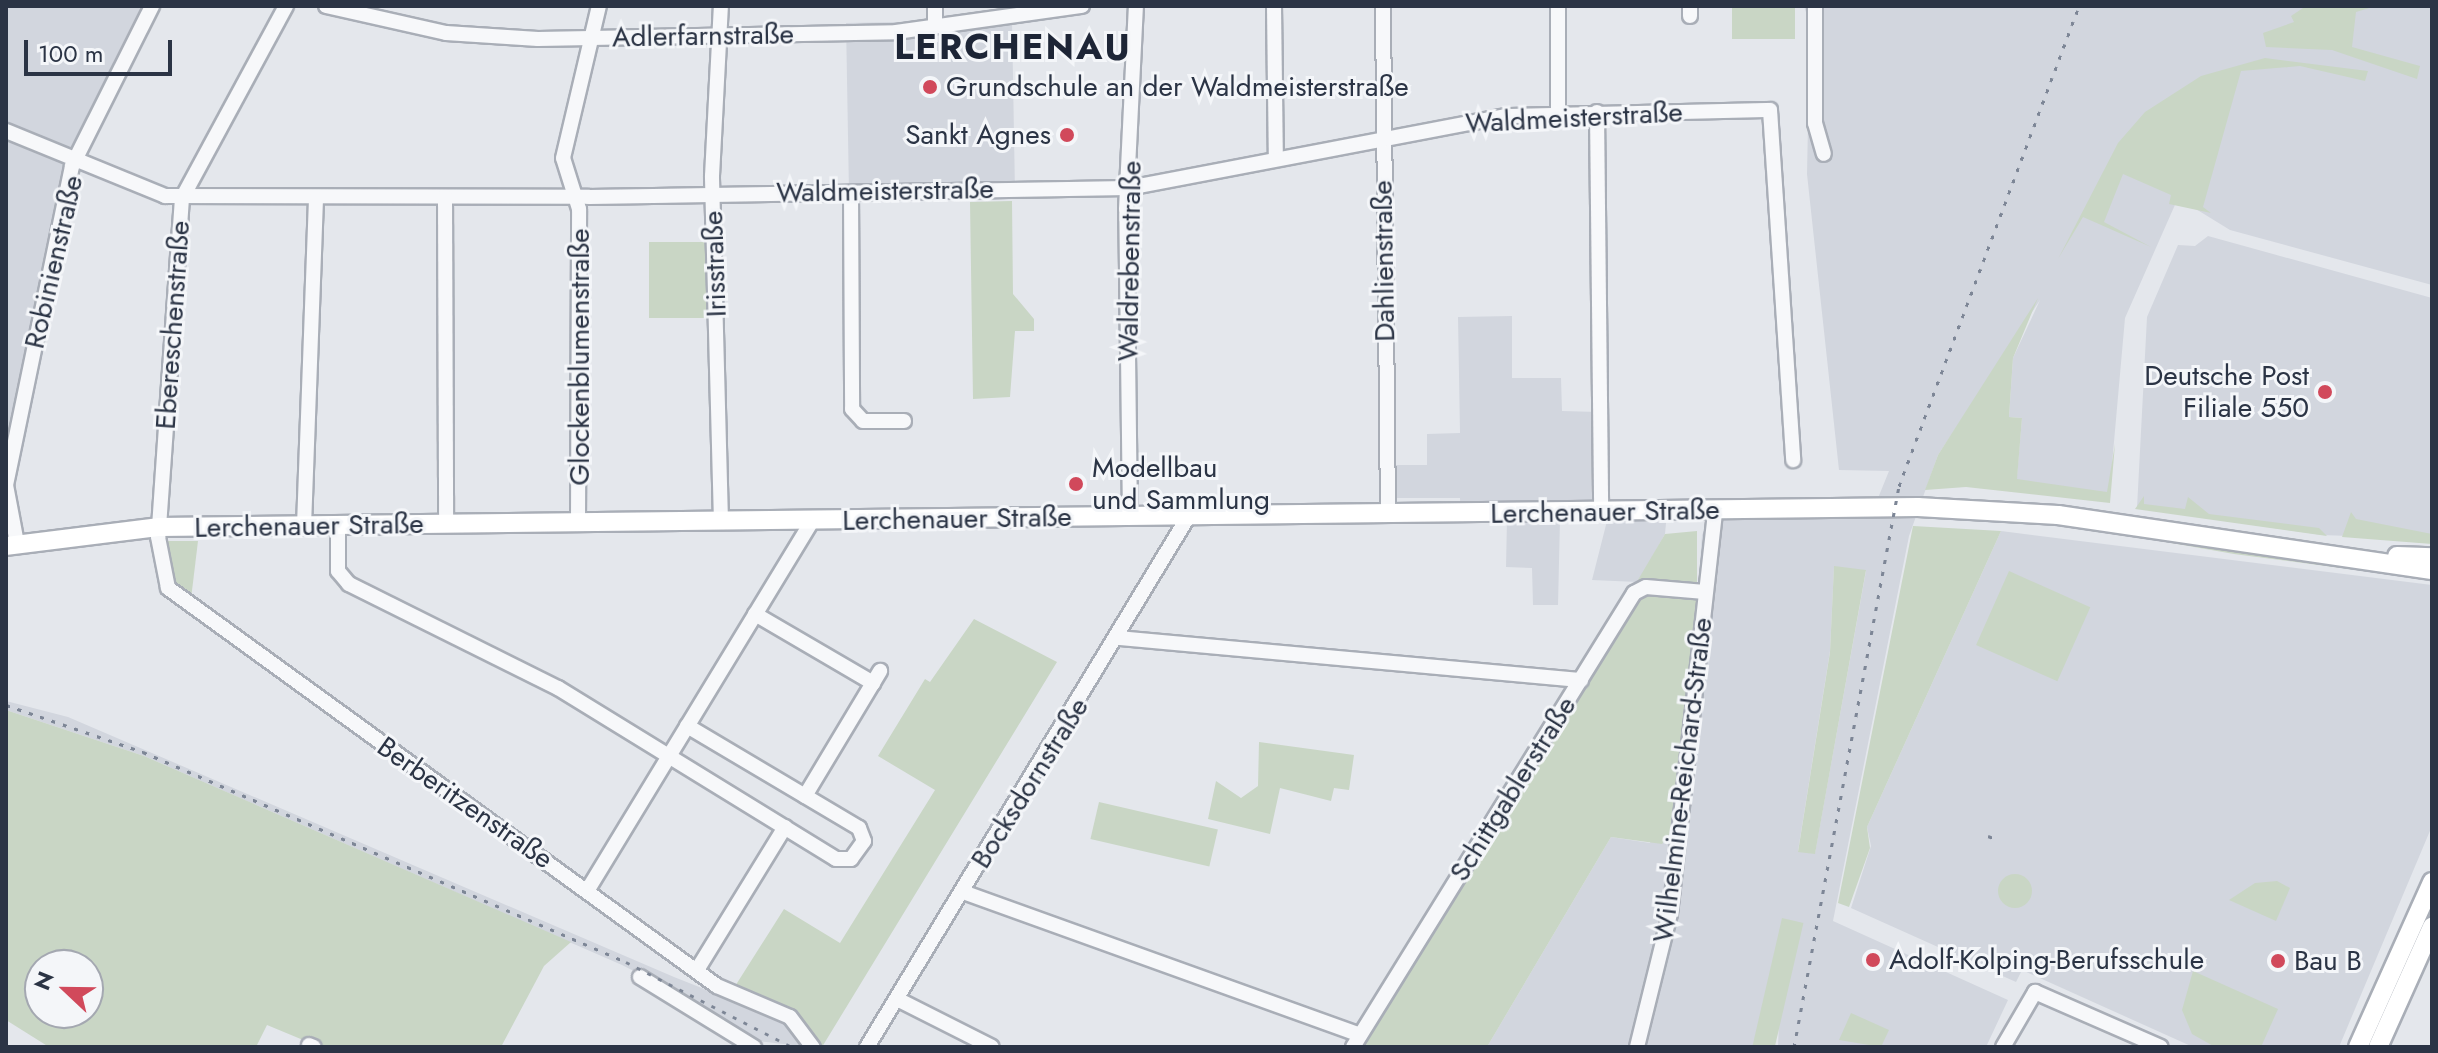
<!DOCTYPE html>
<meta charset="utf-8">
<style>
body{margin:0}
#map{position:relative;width:2438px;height:1053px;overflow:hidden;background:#e4e7ec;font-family:Jost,sans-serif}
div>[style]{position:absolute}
.built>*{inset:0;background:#d2d6de;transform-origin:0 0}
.green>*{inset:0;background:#c9d6c5;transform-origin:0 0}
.round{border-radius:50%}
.roads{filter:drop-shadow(2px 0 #a9aeb7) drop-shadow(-2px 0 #a9aeb7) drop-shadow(0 2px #a9aeb7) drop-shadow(0 -2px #a9aeb7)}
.minor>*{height:14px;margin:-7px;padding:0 7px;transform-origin:7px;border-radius:7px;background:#f7f8fa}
.major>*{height:18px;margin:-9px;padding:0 9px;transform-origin:9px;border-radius:9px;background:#fff}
.rail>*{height:3px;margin-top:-1.5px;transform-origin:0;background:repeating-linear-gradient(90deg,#7d8696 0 4px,transparent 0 12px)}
.dots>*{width:22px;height:22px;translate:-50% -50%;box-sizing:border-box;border:4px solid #f4f6f9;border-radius:50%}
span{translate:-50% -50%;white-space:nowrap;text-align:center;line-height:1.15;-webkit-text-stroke:6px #f4f6f9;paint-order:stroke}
.street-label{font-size:28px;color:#2b3445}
.poi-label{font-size:28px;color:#2b3445}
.left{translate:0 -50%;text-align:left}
.right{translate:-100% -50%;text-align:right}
.district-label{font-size:36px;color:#1d2536;font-weight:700;letter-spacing:2px}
.frame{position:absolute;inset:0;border:8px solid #2b3445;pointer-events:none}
.north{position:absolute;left:24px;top:949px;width:80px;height:80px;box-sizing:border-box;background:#f4f6f9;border:2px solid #a4a8b1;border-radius:50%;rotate:292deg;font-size:22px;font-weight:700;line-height:32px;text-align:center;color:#2b3445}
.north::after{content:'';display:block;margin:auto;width:28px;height:36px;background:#d1495b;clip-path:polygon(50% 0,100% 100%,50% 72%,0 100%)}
.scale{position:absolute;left:24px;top:40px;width:148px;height:36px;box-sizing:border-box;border:4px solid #2b3445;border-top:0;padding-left:10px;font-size:24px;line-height:28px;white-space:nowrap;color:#2b3445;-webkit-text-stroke:6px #f4f6f9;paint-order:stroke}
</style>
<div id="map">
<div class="built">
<i style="clip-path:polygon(6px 6px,159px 6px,72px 163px,7px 480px,17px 544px,6px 547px)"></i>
<i style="clip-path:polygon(evenodd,1804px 6px,2432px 6px,2432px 285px,2230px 230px,2178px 198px,2125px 318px,2109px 498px,2016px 487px,2022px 418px,2009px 417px,2013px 358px,2040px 300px,1938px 455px,1909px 536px,1833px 921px,2008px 1000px,1986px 1047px,1778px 1047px,1783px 919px,1757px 1047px,1487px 1047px,1611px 837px,1650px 843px,1697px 605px,1702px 535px,1714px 510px,1874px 508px,1889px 471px,1839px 470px,1807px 174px,1810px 25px,1804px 6px,1834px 567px,1866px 571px,1815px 853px,1798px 851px,1830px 651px,1834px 567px)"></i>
<i style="left:1012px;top:20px;width:162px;height:166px;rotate:89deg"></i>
<i style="clip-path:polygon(2208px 236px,2432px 298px,2432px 539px,2322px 535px,2137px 508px,2147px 317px,2178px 245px,2195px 246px)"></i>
<i style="clip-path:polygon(1512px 316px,1512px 378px,1561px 378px,1562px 411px,1598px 412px,1600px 512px,1667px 512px,1665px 534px,1638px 582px,1592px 580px,1607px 521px,1560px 520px,1558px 605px,1533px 605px,1532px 568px,1506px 567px,1507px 519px,1461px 519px,1460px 498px,1394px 498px,1393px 465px,1427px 465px,1427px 434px,1460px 433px,1458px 317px)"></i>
<i style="clip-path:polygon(2001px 531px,2432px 585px,2432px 826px,2339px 1047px,2193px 1047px,2022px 970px,2016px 982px,1851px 908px,1871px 846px,1867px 827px)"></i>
<i style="clip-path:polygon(6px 701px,68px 717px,674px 977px,727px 998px,770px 1002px,809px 1047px,741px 1039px,695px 1002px,622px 965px,144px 756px,6px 710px)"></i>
</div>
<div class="green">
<i style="left:1732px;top:6px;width:63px;height:33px"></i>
<i style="clip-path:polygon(2306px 6px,2376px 6px,2356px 12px,2352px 47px,2420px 66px,2417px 79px,2332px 50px,2266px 47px,2263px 33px,2294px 22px,2291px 16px)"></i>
<i style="clip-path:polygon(2265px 58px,2368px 71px,2365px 81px,2300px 66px,2241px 71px,2203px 207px,2211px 213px,2169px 204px,2171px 195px,2123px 174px,2104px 222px,2151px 247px,2083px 217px,2058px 259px,2118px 143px,2145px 112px,2201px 76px)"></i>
<i style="clip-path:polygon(1012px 201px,1013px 294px,1034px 319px,1034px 331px,1015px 331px,1010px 397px,973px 399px,970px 202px)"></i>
<i style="left:709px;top:242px;width:76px;height:60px;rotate:90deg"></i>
<i style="clip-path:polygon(2038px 298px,2013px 358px,2009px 417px,2022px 418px,2017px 479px,2107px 492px,2115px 444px,2110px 503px,1966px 487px,1925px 490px,1938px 455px)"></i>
<i style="clip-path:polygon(2144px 496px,2144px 504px,2185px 509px,2188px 497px,2209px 514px,2319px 528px,2327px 536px,2135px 509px)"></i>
<i style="clip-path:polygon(2351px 512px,2356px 519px,2432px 534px,2432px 544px,2342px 537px)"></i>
<i style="clip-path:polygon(1913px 526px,2001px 531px,1867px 827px,1870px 848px,1849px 907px,1838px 903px)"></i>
<i style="clip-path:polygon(2097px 530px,2432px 577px,2432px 580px,2234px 554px)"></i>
<i style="clip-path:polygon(1697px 531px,1697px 605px,1672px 831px,1662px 844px,1611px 837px,1487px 1047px,1363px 1047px,1665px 534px)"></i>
<i style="clip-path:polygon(166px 541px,198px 541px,191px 599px,171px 578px)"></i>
<i style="clip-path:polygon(1834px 566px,1866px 570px,1815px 854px,1798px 852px,1830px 652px)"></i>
<i style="left:2009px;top:571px;width:89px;height:81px;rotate:24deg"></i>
<i style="clip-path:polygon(974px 619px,1057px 662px,822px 1047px,809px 1047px,789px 1019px,732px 991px,784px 909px,840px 943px,935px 790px,878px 756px,925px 679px,930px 682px)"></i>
<i style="clip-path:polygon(evenodd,6px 710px,144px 756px,571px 942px,544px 966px,501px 1047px,320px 1047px,267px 1025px,256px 1047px,49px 1047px,6px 1020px,6px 710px,40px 965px,88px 965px,88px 1013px,40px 1013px,40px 965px)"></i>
<i style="clip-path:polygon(1259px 742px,1354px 755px,1349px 790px,1334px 788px,1331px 801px,1280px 788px,1270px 834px,1208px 819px,1216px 781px,1241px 798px,1258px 786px)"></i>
<i style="left:1099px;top:802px;width:122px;height:38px;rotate:13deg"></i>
<i class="round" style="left:1998px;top:874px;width:34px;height:34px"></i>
<i style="clip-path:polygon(2277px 881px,2290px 888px,2276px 921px,2229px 900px,2255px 883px)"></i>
<i style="left:1782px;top:918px;width:22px;height:131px;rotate:13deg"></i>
<i style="clip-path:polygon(2193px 971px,2278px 1009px,2261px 1047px,2215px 1047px,2192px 1034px,2182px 1010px)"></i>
<i style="clip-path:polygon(1851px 1013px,1889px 1030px,1881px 1047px,1839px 1040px)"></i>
</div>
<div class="roads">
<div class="minor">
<i style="left:286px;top:6px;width:218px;rotate:118.4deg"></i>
<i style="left:182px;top:198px;width:340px;rotate:94deg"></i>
<i style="left:158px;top:537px;width:52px;rotate:78.9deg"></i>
<i style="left:168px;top:588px;width:678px;rotate:35.94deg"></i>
<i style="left:717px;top:986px;width:79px;rotate:23deg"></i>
<i style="left:790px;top:1017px;width:38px;rotate:53deg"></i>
<i style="left:326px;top:6px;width:123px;rotate:12.7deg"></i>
<i style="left:446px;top:33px;width:92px;rotate:3.7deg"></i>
<i style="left:538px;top:39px;width:358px;rotate:-1.1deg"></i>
<i style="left:896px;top:32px;width:188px;rotate:-8deg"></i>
<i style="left:1274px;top:6px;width:153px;rotate:89.3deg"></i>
<i style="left:1383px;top:6px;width:509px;rotate:89.44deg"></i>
<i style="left:1558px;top:6px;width:108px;rotate:90deg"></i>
<i style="left:1690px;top:6px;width:10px;rotate:90deg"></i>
<i style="left:1815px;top:6px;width:117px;rotate:90deg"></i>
<i style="left:1815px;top:123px;width:32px;rotate:74deg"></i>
<i style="left:935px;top:26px;width:20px;rotate:-90deg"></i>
<i style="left:1597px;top:112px;width:400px;rotate:89.4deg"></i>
<i style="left:6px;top:131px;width:172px;rotate:22.2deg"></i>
<i style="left:165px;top:196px;width:424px;rotate:0.1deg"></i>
<i style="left:589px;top:197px;width:539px;rotate:-0.96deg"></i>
<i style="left:1128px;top:188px;width:385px;rotate:-10.8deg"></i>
<i style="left:1506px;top:116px;width:264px;rotate:-1.3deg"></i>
<i style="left:1770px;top:110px;width:351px;rotate:86.2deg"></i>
<i style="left:851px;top:193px;width:216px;rotate:89.7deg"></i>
<i style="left:852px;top:409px;width:16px;rotate:47deg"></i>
<i style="left:863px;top:421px;width:41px"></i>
<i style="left:445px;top:197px;width:328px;rotate:89.8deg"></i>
<i style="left:6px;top:485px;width:326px;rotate:-78.3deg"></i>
<i style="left:72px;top:166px;width:179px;rotate:-63.4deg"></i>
<i style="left:6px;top:485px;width:59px;rotate:79.3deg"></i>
<i style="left:1130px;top:517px;width:308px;rotate:-90.7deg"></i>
<i style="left:1126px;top:209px;width:203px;rotate:-87.2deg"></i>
<i style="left:721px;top:522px;width:346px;rotate:-91.5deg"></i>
<i style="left:712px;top:176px;width:170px;rotate:-87deg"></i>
<i style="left:578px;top:523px;width:314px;rotate:-89.8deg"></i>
<i style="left:579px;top:209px;width:53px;rotate:-107.4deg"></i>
<i style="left:563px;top:158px;width:156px;rotate:-76.7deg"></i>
<i style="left:304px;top:526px;width:328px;rotate:-87.9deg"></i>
<i style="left:338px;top:526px;width:45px;rotate:90deg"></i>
<i style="left:338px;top:571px;width:17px;rotate:50deg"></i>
<i style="left:349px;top:584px;width:233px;rotate:26.5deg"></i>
<i style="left:558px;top:688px;width:326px;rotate:31.6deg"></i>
<i style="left:836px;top:859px;width:15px"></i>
<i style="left:851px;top:859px;width:22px;rotate:-54deg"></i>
<i style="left:864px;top:841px;width:14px;rotate:-111deg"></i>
<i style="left:859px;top:828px;width:200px;rotate:-149.3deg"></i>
<i style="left:755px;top:614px;width:137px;rotate:30.3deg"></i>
<i style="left:1119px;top:638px;width:464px;rotate:5.2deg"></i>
<i style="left:805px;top:796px;width:146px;rotate:-59deg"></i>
<i style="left:587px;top:891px;width:433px;rotate:-58.7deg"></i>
<i style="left:963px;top:892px;width:422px;rotate:19.8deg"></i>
<i style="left:697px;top:970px;width:168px;rotate:-58.4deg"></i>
<i style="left:640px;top:977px;width:134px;rotate:31.6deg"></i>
<i style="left:897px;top:999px;width:106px;rotate:26.8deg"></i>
<i style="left:309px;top:1045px;width:5px;rotate:22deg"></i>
<i style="left:867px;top:1047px;width:620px;rotate:-58.8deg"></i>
<i style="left:1353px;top:1047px;width:534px;rotate:-58.24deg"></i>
<i style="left:1634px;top:593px;width:13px;rotate:-27deg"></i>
<i style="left:1646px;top:587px;width:59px;rotate:4.8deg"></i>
<i style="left:1637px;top:1047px;width:137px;rotate:-76.1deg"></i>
<i style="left:1670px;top:914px;width:406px;rotate:-83.6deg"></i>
<i style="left:2003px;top:1047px;width:64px;rotate:-59.8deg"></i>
<i style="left:2035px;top:992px;width:137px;rotate:23.6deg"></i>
</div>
<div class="major">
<i style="left:6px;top:546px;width:154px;rotate:-7.1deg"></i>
<i style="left:159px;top:527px;width:1759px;rotate:-0.65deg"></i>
<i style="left:1918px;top:507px;width:140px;rotate:3.3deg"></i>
<i style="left:2058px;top:515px;width:378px;rotate:8.4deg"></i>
<i style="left:2397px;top:556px;width:35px;rotate:2deg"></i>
<i style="left:2358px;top:1047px;width:181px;rotate:-65.8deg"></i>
<i style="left:2378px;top:1047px;width:132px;rotate:-65.8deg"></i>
</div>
</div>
<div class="rail">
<i style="left:6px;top:705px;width:145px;rotate:18.9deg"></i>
<i style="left:143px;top:752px;width:527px;rotate:23.5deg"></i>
<i style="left:626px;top:962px;width:186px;rotate:27.1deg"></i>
<i style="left:1988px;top:836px;width:9px;rotate:21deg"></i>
<i style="left:1794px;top:1047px;width:571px;rotate:-79.4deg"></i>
<i style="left:1899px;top:486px;width:513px;rotate:-69.44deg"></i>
</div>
<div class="dots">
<i style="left:930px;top:87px;background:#d1495b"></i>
<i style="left:1067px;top:135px;background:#d1495b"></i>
<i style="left:2325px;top:392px;background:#d1495b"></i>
<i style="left:1076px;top:484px;background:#d1495b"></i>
<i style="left:1873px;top:960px;background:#d1495b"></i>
<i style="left:2278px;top:961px;background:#d1495b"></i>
</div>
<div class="street-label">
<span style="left:703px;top:36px;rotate:-1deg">Adlerfarnstraße</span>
<span style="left:1574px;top:118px;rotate:-3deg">Waldmeisterstraße</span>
<span style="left:885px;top:191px;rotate:-1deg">Waldmeisterstraße</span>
<span style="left:1130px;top:261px;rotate:-89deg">Waldrebenstraße</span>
<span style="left:1384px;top:261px;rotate:-91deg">Dahlienstraße</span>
<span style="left:54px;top:262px;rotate:-77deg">Robinienstraße</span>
<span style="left:715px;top:264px;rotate:-92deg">Irisstraße</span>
<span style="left:173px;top:325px;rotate:-86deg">Ebereschenstraße</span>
<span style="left:580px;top:357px;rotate:-90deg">Glockenblumenstraße</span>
<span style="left:1605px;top:512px;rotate:-1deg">Lerchenauer Straße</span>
<span style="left:957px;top:519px;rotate:-1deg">Lerchenauer Straße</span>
<span style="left:309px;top:526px;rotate:-1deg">Lerchenauer Straße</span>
<span style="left:1683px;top:780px;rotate:-83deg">Wilhelmine-Reichard-Straße</span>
<span style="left:1030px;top:783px;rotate:-58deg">Bocksdornstraße</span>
<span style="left:1513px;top:789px;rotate:-58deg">Schittgablerstraße</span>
<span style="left:465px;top:803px;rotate:35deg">Berberitzenstraße</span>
</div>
<div class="poi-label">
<span class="left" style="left:946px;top:87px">Grundschule an der Waldmeisterstraße</span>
<span class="right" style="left:1051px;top:135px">Sankt Agnes</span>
<span class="right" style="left:2309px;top:392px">Deutsche Post<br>Filiale 550</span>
<span class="left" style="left:1092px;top:484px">Modellbau<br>und Sammlung</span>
<span class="left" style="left:1889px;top:960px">Adolf-Kolping-Berufsschule</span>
<span class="left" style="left:2294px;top:961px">Bau B</span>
</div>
<div class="district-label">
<span style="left:1013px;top:47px">LERCHENAU</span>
</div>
<div class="frame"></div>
<div class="north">N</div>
<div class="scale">100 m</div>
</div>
